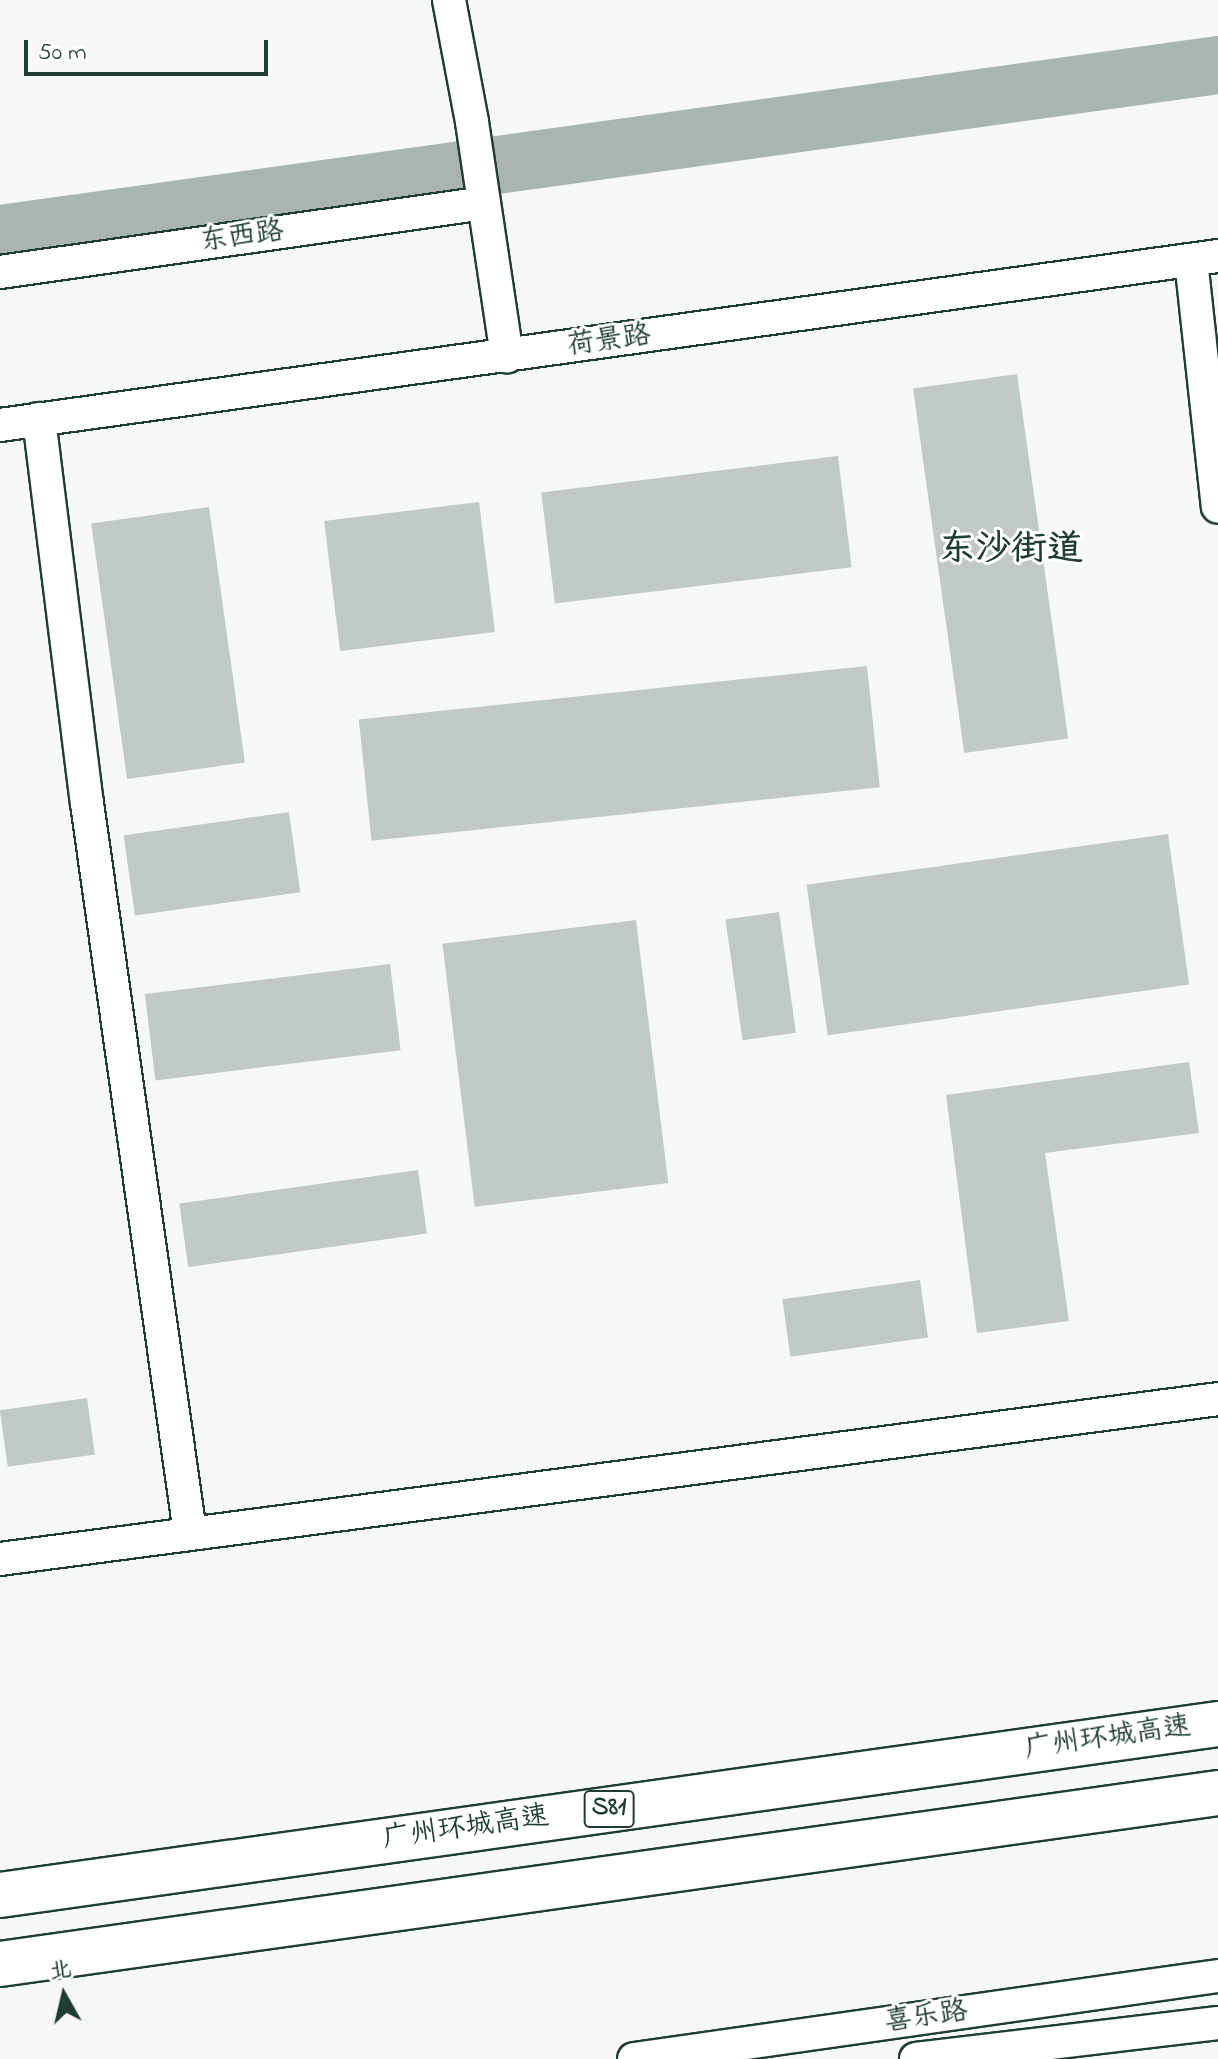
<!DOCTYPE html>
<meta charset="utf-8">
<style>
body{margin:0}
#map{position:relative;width:1218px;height:2059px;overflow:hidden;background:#f6f7f7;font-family:"Indie Flower","LXGW WenKai TC",sans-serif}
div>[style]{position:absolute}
.river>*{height:58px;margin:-29px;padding:0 29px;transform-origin:29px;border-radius:29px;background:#aab5b1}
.building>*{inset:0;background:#c0c9c6;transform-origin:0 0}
.roads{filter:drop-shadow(2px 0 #1f3d34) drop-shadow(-2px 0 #1f3d34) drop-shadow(0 2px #1f3d34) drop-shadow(0 -2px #1f3d34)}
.minor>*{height:32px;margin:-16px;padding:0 16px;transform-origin:16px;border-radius:16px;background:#fff}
.highway>*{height:44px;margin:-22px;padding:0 22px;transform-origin:22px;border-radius:22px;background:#fff}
span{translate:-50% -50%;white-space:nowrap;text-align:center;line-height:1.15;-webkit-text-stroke:6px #fff;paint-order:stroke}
.shield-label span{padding:2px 6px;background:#fff;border:2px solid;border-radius:6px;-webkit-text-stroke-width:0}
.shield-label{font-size:26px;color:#1f3d34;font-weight:700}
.street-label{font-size:28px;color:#1f3d34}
.district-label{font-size:36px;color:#1f3d34;font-weight:700}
.north{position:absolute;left:24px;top:1955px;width:80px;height:80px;-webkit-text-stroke:6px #fff;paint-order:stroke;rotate:352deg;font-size:22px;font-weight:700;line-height:32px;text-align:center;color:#1f3d34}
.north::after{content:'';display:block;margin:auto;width:28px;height:36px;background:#1f3d34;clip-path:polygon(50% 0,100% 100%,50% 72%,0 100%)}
.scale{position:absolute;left:24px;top:40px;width:244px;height:36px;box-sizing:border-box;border:4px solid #1f3d34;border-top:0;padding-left:10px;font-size:24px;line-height:28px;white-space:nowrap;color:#1f3d34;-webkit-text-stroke:6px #fff;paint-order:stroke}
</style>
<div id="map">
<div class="river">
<i style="left:0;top:234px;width:1230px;rotate:-7.9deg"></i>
</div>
<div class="building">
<i style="left:1017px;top:374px;width:368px;height:105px;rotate:82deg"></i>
<i style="left:838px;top:456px;width:112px;height:299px;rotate:83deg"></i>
<i style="left:479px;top:502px;width:131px;height:156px;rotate:83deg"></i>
<i style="left:209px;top:507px;width:258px;height:119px;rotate:82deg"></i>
<i style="left:867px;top:666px;width:122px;height:511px;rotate:84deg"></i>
<i style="left:289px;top:812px;width:81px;height:167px;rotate:82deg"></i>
<i style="left:1168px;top:834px;width:152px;height:365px;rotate:82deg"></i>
<i style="left:779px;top:912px;width:122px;height:54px;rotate:82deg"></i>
<i style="left:636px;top:920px;width:265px;height:195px;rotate:83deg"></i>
<i style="left:390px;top:964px;width:87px;height:247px;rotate:83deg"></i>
<i style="clip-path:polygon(1189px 1062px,1199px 1133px,1045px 1153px,1069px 1321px,977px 1333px,946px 1095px)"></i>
<i style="left:418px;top:1170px;width:64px;height:241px;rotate:82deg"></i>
<i style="left:920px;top:1280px;width:58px;height:139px;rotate:82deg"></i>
<i style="left:87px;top:1398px;width:57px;height:88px;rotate:82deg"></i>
</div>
<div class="roads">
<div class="minor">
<i style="left:449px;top:0;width:124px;rotate:79.3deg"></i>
<i style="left:472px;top:122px;width:237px;rotate:81.5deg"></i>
<i style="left:1191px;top:260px;width:248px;rotate:83.8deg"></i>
<i style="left:0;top:272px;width:488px;rotate:-8.1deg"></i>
<i style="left:39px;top:419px;width:387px;rotate:82.9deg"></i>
<i style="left:87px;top:803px;width:737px;rotate:81.97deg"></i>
<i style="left:0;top:425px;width:1230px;rotate:-7.9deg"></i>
<i style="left:0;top:1559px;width:1228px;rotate:-7.48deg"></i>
<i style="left:634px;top:2059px;width:590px;rotate:-8.09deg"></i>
<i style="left:916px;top:2059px;width:304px;rotate:-6.8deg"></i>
</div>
<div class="highway">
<i style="left:0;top:1895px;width:1230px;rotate:-7.99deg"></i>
<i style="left:0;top:1964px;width:1230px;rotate:-7.99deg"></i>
</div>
</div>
<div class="shield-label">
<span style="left:609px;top:1809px">S81</span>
</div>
<div class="street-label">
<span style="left:242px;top:238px;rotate:-8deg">东西路</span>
<span style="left:609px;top:342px;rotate:-8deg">荷景路</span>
<span style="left:1108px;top:1739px;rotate:-8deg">广州环城高速</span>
<span style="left:466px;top:1829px;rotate:-8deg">广州环城高速</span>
<span style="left:926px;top:2018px;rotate:-8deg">喜乐路</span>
</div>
<div class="district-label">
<span style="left:1011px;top:551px">东沙街道</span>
</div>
<div class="north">北</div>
<div class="scale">50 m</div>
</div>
